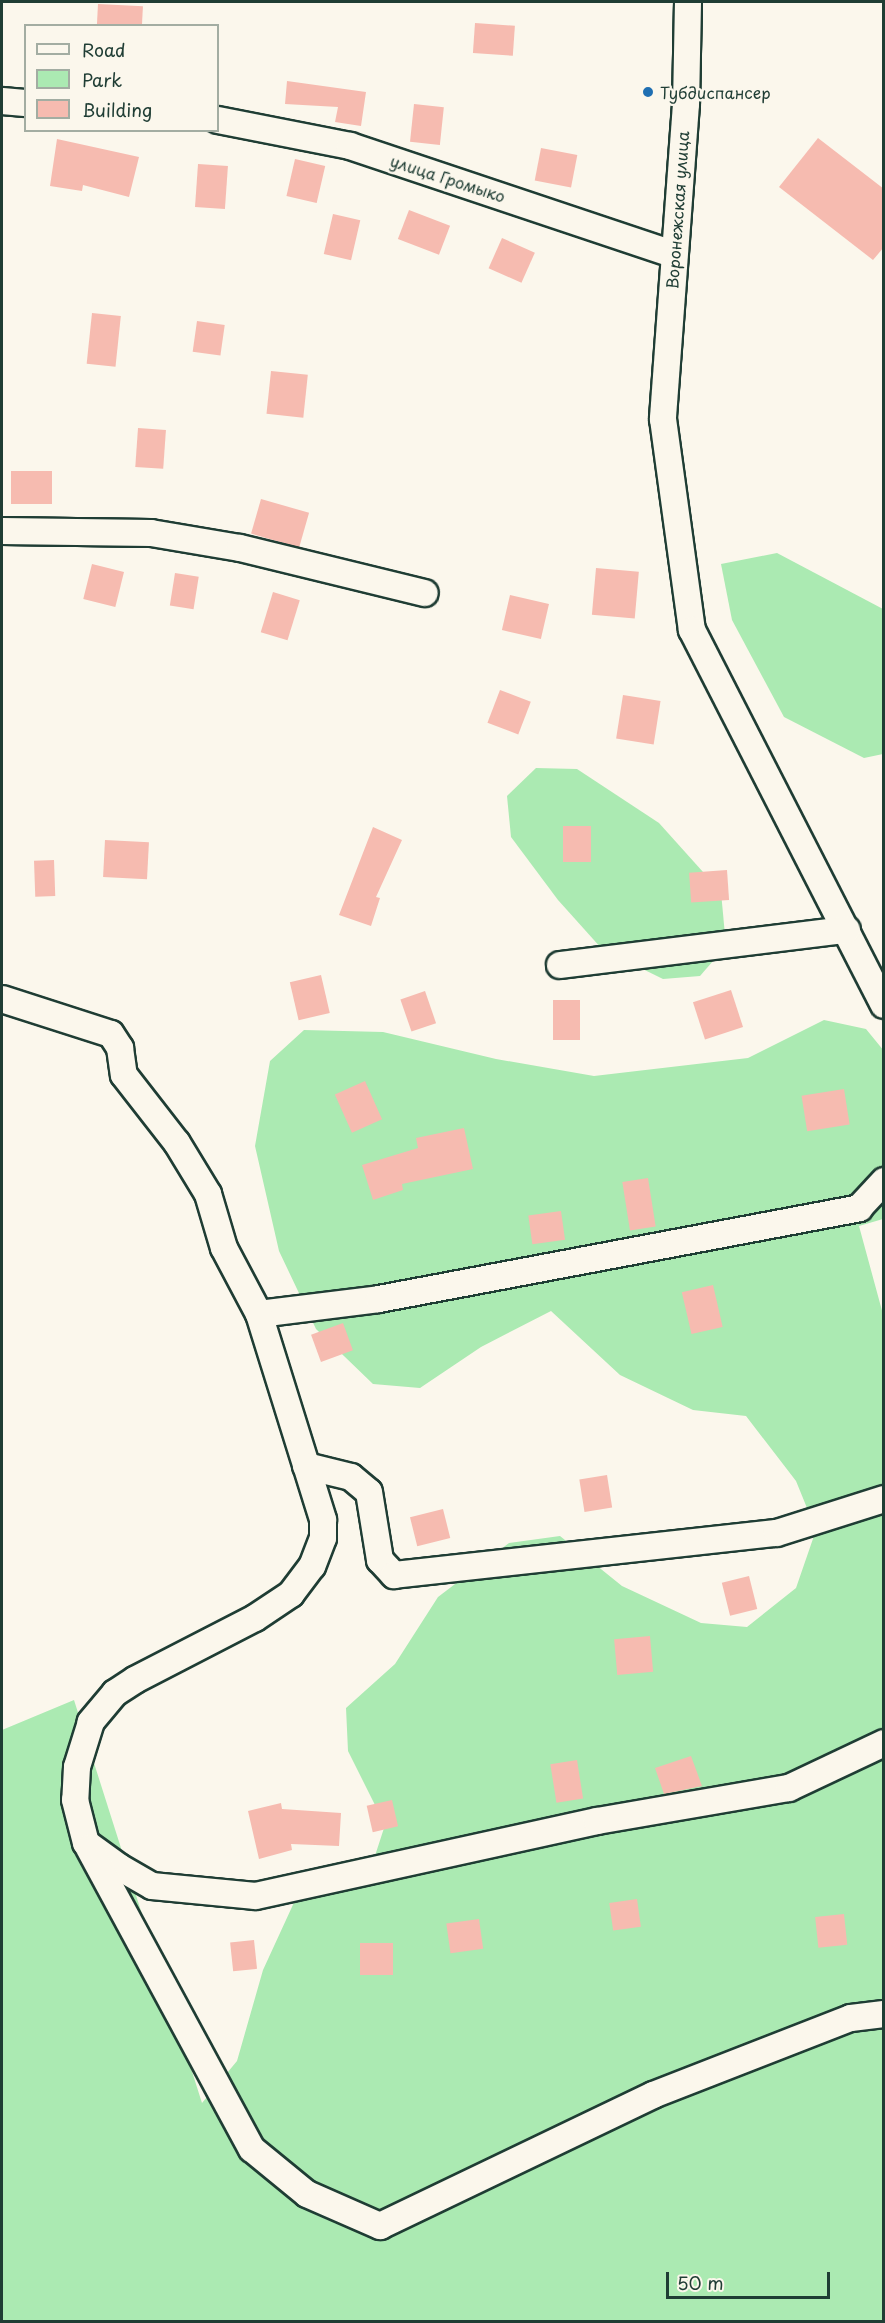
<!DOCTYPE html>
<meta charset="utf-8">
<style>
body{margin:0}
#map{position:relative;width:885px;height:2323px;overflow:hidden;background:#fbf7ec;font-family:"Playpen Sans",sans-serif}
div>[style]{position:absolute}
.green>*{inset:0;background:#abeab2}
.building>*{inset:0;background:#f6bbb0;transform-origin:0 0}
.roads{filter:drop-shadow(2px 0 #1f3d34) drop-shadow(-2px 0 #1f3d34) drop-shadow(0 2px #1f3d34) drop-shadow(0 -2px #1f3d34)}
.minor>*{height:26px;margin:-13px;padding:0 13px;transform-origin:13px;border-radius:13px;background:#fbf7ec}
.dots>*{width:16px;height:16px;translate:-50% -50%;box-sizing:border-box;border:3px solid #fbf7ec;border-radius:50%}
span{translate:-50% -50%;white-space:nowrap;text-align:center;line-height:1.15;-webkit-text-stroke:4.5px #fbf7ec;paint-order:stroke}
.poi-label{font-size:16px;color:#1f3d34}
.left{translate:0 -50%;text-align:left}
.street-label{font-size:16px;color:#1f3d34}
.frame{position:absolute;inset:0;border:3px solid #1f3d34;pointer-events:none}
.legend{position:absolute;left:24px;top:24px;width:195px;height:108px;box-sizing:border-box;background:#fbf7ec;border:2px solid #a3ada2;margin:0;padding:8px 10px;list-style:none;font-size:18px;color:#1f3d34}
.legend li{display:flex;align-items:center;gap:12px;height:30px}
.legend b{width:30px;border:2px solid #a3ada2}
.scale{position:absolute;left:666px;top:2272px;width:164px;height:27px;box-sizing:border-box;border:3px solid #1f3d34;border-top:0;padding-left:8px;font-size:18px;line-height:21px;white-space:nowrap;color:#1f3d34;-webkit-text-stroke:4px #fbf7ec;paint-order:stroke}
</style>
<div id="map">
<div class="green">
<i style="clip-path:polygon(777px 553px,883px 609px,883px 754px,864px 758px,784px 717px,732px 620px,721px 564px)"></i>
<i style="clip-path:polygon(536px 768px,577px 769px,659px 823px,721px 892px,726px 946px,700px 976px,663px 979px,602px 949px,558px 900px,511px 837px,507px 796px)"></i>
<i style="clip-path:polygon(824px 1020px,866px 1029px,884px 1051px,883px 1219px,859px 1226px,884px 1318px,883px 2321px,2px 2322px,2px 1730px,74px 1700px,202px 2103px,237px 2061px,263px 1970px,297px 1896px,371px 1868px,385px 1825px,348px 1751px,346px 1708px,395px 1664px,438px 1597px,509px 1543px,560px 1536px,622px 1586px,701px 1623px,747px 1627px,796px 1588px,816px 1530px,796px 1481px,746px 1416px,693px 1410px,620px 1375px,551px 1311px,481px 1347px,420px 1388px,373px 1384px,316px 1329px,279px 1251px,255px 1146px,270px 1061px,304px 1030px,383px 1032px,496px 1059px,594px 1076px,748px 1058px)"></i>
</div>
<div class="building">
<i style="left:98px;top:4px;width:45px;height:22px;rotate:3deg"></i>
<i style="left:475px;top:23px;width:40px;height:30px;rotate:4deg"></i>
<i style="clip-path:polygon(287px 81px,366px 92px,361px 126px,335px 122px,338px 107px,285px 104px)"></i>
<i style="left:414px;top:104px;width:30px;height:38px;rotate:6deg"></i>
<i style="clip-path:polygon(818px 138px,884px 189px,884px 247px,873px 260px,779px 187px)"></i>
<i style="clip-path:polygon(57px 139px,139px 157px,129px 197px,83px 185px,82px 191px,50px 186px)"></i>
<i style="left:541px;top:148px;width:37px;height:33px;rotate:11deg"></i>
<i style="left:295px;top:159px;width:31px;height:38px;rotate:13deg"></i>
<i style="left:198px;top:164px;width:30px;height:43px;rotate:4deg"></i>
<i style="left:409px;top:210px;width:44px;height:31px;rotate:21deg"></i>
<i style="left:333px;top:214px;width:28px;height:41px;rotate:13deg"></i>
<i style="left:502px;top:238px;width:36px;height:33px;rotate:24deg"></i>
<i style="left:92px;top:313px;width:29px;height:51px;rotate:6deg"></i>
<i style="left:197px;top:321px;width:28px;height:31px;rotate:8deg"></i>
<i style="left:271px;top:371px;width:37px;height:43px;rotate:6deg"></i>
<i style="left:138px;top:428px;width:28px;height:39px;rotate:4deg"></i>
<i style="left:11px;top:471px;width:41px;height:33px"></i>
<i style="left:261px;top:499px;width:50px;height:36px;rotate:16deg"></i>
<i style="left:92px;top:564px;width:33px;height:36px;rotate:14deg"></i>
<i style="left:596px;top:568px;width:43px;height:47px;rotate:5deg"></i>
<i style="left:175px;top:573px;width:24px;height:33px;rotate:9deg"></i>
<i style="left:273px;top:592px;width:28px;height:42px;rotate:17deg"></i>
<i style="left:510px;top:595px;width:40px;height:36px;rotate:13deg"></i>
<i style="left:500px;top:690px;width:33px;height:35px;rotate:21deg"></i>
<i style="left:623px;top:695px;width:38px;height:44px;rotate:9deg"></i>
<i style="left:563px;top:826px;width:28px;height:36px"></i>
<i style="clip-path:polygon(373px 827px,402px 840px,376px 897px,380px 898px,371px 926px,339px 915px)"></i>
<i style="left:105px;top:840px;width:44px;height:37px;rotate:3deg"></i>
<i style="left:54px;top:860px;width:36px;height:20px;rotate:88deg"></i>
<i style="left:727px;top:870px;width:30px;height:38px;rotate:86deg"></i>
<i style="left:321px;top:975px;width:39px;height:32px;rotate:77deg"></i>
<i style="left:731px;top:990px;width:39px;height:40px;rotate:72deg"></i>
<i style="left:425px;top:991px;width:34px;height:26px;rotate:71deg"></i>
<i style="left:553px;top:1000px;width:27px;height:40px"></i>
<i style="left:365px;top:1081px;width:42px;height:33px;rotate:66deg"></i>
<i style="left:844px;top:1089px;width:36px;height:43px;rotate:81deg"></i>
<i style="clip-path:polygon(464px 1128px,473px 1169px,402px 1184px,403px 1190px,373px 1200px,362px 1165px,418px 1148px,416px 1138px)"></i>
<i style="left:648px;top:1178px;width:49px;height:26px;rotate:81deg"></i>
<i style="left:561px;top:1211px;width:29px;height:33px;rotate:82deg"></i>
<i style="left:713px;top:1285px;width:43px;height:32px;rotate:77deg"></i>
<i style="left:343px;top:1323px;width:29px;height:34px;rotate:70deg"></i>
<i style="left:607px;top:1475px;width:33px;height:28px;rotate:81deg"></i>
<i style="left:443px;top:1509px;width:30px;height:34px;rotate:76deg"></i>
<i style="left:749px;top:1576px;width:34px;height:28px;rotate:76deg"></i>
<i style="left:650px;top:1636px;width:36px;height:36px;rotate:85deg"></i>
<i style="clip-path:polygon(691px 1756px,702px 1786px,664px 1794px,655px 1768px)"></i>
<i style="left:577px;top:1760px;width:39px;height:27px;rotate:81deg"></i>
<i style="left:392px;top:1800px;width:27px;height:26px;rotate:77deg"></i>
<i style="clip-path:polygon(281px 1803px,282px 1809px,341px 1813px,339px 1846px,291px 1844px,292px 1850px,259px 1859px,248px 1811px)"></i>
<i style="left:637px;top:1899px;width:28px;height:28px;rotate:82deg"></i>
<i style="left:844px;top:1914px;width:31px;height:29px;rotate:84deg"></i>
<i style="left:479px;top:1919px;width:30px;height:33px;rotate:82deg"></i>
<i style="left:254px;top:1940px;width:29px;height:24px;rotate:84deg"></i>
<i style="left:360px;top:1943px;width:33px;height:32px"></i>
</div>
<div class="roads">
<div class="minor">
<i style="left:688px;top:2px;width:102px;rotate:91.1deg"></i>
<i style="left:686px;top:104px;width:316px;rotate:94.2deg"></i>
<i style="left:663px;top:419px;width:213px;rotate:82.2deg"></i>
<i style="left:692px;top:630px;width:421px;rotate:62.9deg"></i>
<i style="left:2px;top:101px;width:24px;rotate:5deg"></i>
<i style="left:218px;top:120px;width:135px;rotate:11.1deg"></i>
<i style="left:350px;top:146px;width:341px;rotate:18.5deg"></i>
<i style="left:2px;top:531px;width:149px;rotate:0.8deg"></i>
<i style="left:151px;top:533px;width:90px;rotate:9.6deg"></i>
<i style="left:240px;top:548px;width:190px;rotate:13.7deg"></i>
<i style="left:560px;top:965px;width:289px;rotate:-7deg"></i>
<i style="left:2px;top:999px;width:114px;rotate:17.8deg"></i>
<i style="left:111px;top:1034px;width:17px;rotate:57deg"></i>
<i style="left:120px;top:1048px;width:27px;rotate:82deg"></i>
<i style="left:124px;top:1075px;width:86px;rotate:52.1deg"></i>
<i style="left:177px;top:1143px;width:60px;rotate:58.7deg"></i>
<i style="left:208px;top:1194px;width:56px;rotate:73.5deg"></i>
<i style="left:224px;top:1248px;width:75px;rotate:62.1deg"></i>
<i style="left:259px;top:1314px;width:121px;rotate:-7.1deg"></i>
<i style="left:379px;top:1299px;width:489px;rotate:-10.7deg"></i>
<i style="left:859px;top:1208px;width:37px;rotate:-47deg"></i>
<i style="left:259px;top:1314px;width:216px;rotate:72.7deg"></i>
<i style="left:323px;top:1520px;width:18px;rotate:90deg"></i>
<i style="left:323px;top:1538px;width:30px;rotate:111deg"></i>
<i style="left:312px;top:1566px;width:35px;rotate:127deg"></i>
<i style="left:291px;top:1594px;width:43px;rotate:146.3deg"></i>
<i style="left:255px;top:1618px;width:135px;rotate:152.7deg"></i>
<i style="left:135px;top:1680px;width:24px;rotate:147deg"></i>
<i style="left:115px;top:1693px;width:38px;rotate:130deg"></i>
<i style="left:91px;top:1722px;width:47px;rotate:107.3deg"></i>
<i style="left:77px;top:1767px;width:33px;rotate:93deg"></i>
<i style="left:75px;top:1800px;width:44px;rotate:75.7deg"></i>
<i style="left:86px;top:1843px;width:41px;rotate:36deg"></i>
<i style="left:119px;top:1867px;width:38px;rotate:30deg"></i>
<i style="left:152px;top:1886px;width:104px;rotate:5.5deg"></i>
<i style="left:256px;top:1896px;width:349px;rotate:-12.4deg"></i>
<i style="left:597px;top:1821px;width:195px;rotate:-9.8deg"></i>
<i style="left:789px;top:1788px;width:105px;rotate:-25.3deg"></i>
<i style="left:306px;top:1466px;width:46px;rotate:13.7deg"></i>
<i style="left:351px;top:1477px;width:23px;rotate:40deg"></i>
<i style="left:369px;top:1492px;width:69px;rotate:80.8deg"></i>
<i style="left:380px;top:1560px;width:21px;rotate:47deg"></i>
<i style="left:394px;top:1575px;width:385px;rotate:-6.3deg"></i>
<i style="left:777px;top:1533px;width:112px;rotate:-17.6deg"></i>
<i style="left:89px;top:1848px;width:342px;rotate:61.6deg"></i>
<i style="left:252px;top:2149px;width:71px;rotate:39.3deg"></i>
<i style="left:307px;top:2194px;width:80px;rotate:23.7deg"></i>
<i style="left:380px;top:2226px;width:303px;rotate:-25.6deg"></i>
<i style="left:653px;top:2095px;width:212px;rotate:-21.3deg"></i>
<i style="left:851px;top:2018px;width:33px;rotate:-7deg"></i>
</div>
</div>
<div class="dots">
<i style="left:648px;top:92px;background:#1f6fb2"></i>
</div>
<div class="poi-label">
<span class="left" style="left:660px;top:92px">Тубдиспансер</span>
</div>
<div class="street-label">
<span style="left:448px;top:178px;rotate:18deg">улица Громыко</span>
<span style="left:677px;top:210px;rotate:-86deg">Воронежская улица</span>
</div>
<div class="frame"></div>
<ul class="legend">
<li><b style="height:8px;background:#fbf7ec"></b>Road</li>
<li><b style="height:16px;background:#abeab2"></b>Park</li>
<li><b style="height:16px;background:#f6bbb0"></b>Building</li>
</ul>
<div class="scale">50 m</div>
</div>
